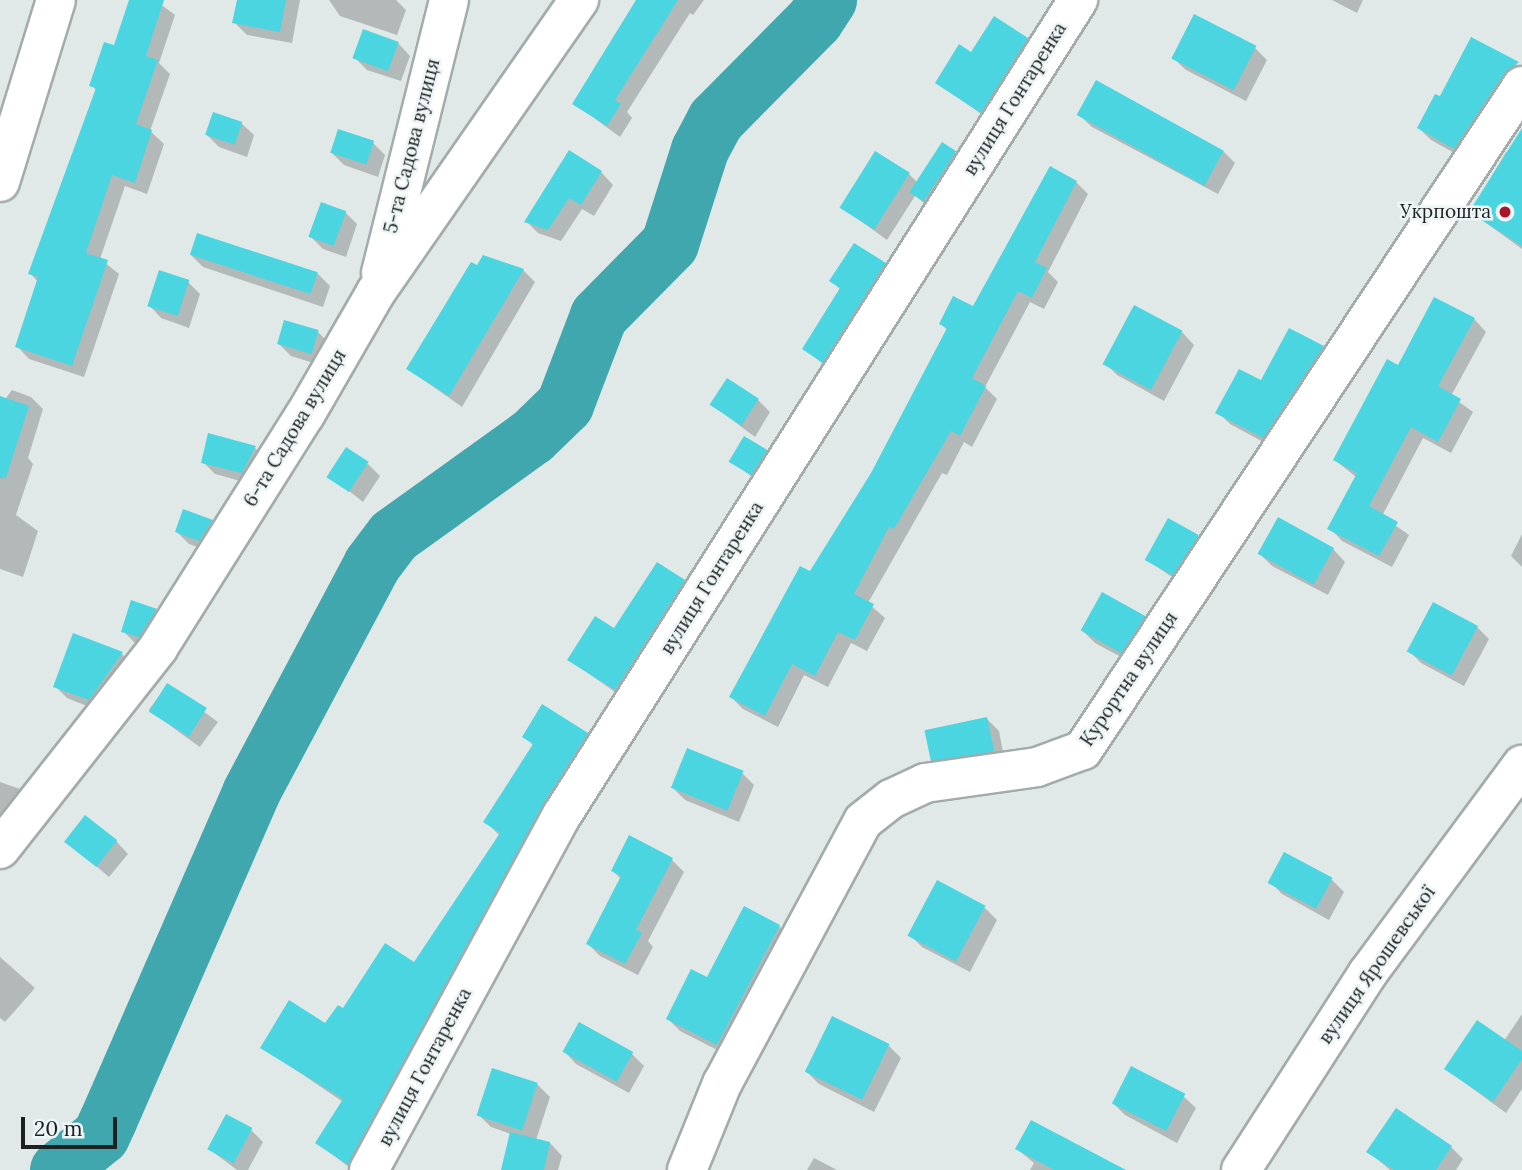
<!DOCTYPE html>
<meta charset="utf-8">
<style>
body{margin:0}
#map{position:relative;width:1522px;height:1170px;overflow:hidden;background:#e0e8e8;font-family:Lora,serif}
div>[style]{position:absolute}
.shadow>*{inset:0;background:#0003;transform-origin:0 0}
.river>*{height:58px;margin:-29px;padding:0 29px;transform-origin:29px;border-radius:29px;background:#40a7af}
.building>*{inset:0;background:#4bd5e0;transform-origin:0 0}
.roads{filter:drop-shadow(2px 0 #a3abab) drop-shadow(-2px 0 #a3abab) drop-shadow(0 2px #a3abab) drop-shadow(0 -2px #a3abab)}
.minor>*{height:38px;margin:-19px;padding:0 19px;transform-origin:19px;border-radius:19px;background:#fff}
.dots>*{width:19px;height:19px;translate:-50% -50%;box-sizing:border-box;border:4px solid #edf5f6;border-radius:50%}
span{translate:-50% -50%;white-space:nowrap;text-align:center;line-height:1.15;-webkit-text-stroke:5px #edf5f6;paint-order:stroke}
.street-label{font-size:19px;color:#1d2020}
.poi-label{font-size:19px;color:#1d2020}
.right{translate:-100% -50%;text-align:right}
.scale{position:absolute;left:21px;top:1117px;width:96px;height:32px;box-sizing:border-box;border:4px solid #1d2020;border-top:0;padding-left:9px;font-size:21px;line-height:24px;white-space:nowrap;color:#1d2020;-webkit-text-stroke:5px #edf5f6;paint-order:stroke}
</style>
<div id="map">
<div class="shadow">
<i style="clip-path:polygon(131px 0,155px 0,175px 15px,159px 63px,170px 74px,150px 131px,164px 144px,147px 194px,125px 186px,100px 259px,119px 274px,84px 377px,29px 359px,17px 346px,38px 282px,30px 273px,97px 91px,91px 85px,115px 47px)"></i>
<i style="clip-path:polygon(239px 0,300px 0,292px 43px,247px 35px,234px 22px)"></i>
<i style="clip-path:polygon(329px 0,396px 0,406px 10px,397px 35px,340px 16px)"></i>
<i style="clip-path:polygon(640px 0,704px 0,693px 15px,690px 13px,627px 112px,632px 118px,620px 137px,575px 104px)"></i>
<i style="clip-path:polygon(1332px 0,1363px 0,1357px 13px)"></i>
<i style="clip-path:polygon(1194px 17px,1255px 48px,1267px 60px,1246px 101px,1186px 70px,1173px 58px)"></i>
<i style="clip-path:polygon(1027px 39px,1039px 51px,994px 123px,937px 83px)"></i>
<i style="clip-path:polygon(1472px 39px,1522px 68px,1467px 160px,1431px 140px,1419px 128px,1441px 99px)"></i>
<i style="clip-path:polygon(398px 43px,410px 56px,401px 81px,367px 70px,355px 58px)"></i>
<i style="clip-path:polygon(1079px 115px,1223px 151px,1235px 163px,1218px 194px,1092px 127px)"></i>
<i style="clip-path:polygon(241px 123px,254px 135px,247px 157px,219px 147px,207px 135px)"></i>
<i style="clip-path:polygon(373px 143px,385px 155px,378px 177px,344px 165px,332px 153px)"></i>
<i style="clip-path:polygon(942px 144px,967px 165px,937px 213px,915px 196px,887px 240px,841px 207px,909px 174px,918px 183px)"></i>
<i style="clip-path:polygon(1506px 152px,1522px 162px,1522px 249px,1471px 212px)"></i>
<i style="clip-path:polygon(601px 172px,613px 185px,594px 216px,582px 209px,561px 241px,538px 233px,526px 221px)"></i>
<i style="clip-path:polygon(1076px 182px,1088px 194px,1048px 272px,1058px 282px,1044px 309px,1030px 302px,985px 387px,997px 399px,972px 447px,964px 442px,947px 475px,942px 473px,868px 603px,885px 618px,867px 651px,851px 643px,828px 687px,804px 675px,778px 727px,743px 709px,731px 697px,873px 474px,948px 331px,941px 324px,973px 308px)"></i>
<i style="clip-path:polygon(345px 212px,357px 224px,346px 257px,323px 249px,311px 237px)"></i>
<i style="clip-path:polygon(191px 255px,318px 274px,330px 286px,323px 307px,203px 267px)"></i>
<i style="clip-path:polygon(884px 264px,897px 277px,835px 373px,804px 349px,841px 290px,831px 281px)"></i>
<i style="clip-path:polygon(478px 268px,523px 270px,535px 282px,462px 407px,408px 369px)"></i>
<i style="clip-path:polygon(188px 282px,200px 294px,189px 328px,161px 318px,149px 305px)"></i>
<i style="clip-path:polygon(1474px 319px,1486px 332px,1451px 396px,1473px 412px,1451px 453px,1423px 438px,1382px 516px,1409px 535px,1392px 567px,1342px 541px,1330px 528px,1356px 477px,1335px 460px)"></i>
<i style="clip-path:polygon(318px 332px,330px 344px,323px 366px,291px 356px,279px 344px)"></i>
<i style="clip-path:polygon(1182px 332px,1194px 345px,1164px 401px,1117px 375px,1105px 363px)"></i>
<i style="clip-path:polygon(1323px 347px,1335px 359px,1276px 449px,1230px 424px,1218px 412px)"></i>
<i style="clip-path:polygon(12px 390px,31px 397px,43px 409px,28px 458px,33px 464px,16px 515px,38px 531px,23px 577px,0 569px,0 406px)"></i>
<i style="clip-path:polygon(758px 400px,770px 412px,755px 437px,712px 405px)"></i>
<i style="clip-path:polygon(210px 435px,255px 448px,268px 460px,255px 485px,215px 474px,203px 462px)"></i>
<i style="clip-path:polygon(766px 451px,778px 464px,764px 486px,730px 460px)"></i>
<i style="clip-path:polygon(368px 464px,380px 476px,363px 502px,330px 476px)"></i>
<i style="clip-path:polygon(212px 521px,224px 533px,212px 552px,189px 544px,177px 532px)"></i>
<i style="clip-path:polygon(1522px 534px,1522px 567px,1511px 556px)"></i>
<i style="clip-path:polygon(1198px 536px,1210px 548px,1185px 586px,1147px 560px)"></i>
<i style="clip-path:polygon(1333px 549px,1345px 562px,1328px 595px,1272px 566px,1260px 554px)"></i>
<i style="clip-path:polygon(684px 581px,696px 593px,628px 701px,569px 660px)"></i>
<i style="clip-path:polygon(156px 610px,168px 622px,152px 648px,135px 643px,123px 631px)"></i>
<i style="clip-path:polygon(1145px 617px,1157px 629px,1134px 664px,1095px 643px,1083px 631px)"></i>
<i style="clip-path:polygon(1477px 627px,1489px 639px,1464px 686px,1421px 663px,1409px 651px)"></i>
<i style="clip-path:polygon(74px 635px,122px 654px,134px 666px,102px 712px,67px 698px,55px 686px)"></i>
<i style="left:167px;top:685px;width:63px;height:31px;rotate:36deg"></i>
<i style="clip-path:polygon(987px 719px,999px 731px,1005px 763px,944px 772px,932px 759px)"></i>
<i style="clip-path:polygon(587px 734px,599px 746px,353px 1170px,317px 1143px,343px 1102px,262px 1047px,326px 1026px,415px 965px,500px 836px,486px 822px,534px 746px,524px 736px)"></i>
<i style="clip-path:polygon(742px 773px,754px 785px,739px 822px,685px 800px,673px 788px)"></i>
<i style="clip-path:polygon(0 782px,20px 789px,32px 801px,0 841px)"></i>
<i style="clip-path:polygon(630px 838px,672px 860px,684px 872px,648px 941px,653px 947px,638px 975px,600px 956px,588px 944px,621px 879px,613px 871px)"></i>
<i style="clip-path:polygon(116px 841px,128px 854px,109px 877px,69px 843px)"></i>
<i style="clip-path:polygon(1332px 880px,1344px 892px,1329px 920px,1282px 894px,1270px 882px)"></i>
<i style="clip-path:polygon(938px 883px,985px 908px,997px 920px,970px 972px,922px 947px,910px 935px)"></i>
<i style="clip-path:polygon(779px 926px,791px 939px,729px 1056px,680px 1031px,668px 1019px,708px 979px)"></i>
<i style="clip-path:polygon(0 957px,35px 988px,5px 1022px,0 1018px)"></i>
<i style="clip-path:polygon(1522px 1014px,1522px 1089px,1506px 1113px,1446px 1069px,1504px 1041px)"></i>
<i style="clip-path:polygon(889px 1046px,901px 1058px,874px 1112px,819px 1084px,807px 1072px)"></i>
<i style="clip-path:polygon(564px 1051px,632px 1054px,644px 1066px,629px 1093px,576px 1064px)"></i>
<i style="clip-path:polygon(537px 1084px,550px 1097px,536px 1140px,550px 1143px,562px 1156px,558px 1170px,503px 1170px,511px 1134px,491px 1127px,479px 1115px)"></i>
<i style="clip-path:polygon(1183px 1096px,1196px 1108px,1177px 1143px,1125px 1115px,1113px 1103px)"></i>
<i style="clip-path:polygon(251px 1130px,263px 1142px,248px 1170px,237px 1170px,209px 1149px)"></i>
<i style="clip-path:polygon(1451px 1147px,1463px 1159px,1456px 1170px,1390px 1170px,1369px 1152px)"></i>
<i style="clip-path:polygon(1017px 1149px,1109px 1170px,1030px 1170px,1034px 1163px)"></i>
<i style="clip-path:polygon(814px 1158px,837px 1170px,807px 1170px)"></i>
</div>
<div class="river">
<i style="left:59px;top:1170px;width:54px;rotate:-39deg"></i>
<i style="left:101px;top:1136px;width:17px;rotate:-65deg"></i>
<i style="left:108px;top:1121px;width:358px;rotate:-66.4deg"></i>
<i style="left:251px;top:793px;width:258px;rotate:-62deg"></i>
<i style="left:372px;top:565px;width:36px;rotate:-53deg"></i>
<i style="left:394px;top:536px;width:170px;rotate:-35.7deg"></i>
<i style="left:532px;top:437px;width:46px;rotate:-44.1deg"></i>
<i style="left:565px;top:405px;width:95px;rotate:-69.1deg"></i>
<i style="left:599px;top:316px;width:101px;rotate:-45.4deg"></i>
<i style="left:670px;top:244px;width:99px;rotate:-72.3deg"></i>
<i style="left:700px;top:150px;width:34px;rotate:-62deg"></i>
<i style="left:716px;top:120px;width:141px;rotate:-45.3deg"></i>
<i style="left:815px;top:20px;width:24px;rotate:-57deg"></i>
</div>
<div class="building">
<i style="clip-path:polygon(129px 0,164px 0,146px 56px,158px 60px,136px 124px,152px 130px,135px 183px,112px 175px,86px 253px,108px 260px,72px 366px,15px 347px,38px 277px,28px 274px,96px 88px,89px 86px,104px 42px,114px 45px)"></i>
<i style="clip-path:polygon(237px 0,286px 0,280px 32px,232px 23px)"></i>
<i style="clip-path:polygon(636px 0,678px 0,615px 100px,621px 104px,607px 126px,572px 104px)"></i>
<i style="left:1194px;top:14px;width:70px;height:50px;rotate:27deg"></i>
<i style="clip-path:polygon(994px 16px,1028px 38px,981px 113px,935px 83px,959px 44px,971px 52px)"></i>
<i style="left:363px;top:29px;width:38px;height:31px;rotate:20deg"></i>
<i style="clip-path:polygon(1471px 37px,1519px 62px,1504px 74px,1454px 149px,1417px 128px,1435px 94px,1440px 96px)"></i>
<i style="left:1096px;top:80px;width:146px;height:40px;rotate:29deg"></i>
<i style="left:213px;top:112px;width:31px;height:24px;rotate:19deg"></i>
<i style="clip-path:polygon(1522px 128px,1522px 246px,1469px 212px)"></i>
<i style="left:338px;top:129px;width:38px;height:25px;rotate:18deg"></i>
<i style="left:942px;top:142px;width:17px;height:60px;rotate:33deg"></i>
<i style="clip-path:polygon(569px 150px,602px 171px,581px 205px,569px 198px,548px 230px,524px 222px)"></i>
<i style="left:875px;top:151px;width:41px;height:67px;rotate:32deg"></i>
<i style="clip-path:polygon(1050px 166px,1077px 181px,1035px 262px,1047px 268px,1032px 298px,1018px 291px,972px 378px,986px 386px,960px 436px,951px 431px,894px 529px,889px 527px,854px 594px,874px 604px,855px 640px,838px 632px,815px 676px,792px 664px,765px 716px,729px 697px,800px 566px,810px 571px,871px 473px,947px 328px,939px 324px,953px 296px,973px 306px)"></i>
<i style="left:321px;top:202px;width:27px;height:37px;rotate:20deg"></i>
<i style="left:197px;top:233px;width:127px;height:23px;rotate:18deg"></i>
<i style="clip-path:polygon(854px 243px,886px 263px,823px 363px,802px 349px,840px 288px,829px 281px)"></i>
<i style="clip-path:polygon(483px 255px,524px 269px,449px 396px,406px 369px,471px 262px,477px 265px)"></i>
<i style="left:159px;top:270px;width:32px;height:38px;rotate:18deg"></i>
<i style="clip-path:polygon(1434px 297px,1475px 318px,1438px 386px,1461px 399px,1438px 442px,1411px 427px,1369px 506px,1398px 522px,1379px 556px,1327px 529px,1357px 473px,1333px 460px,1387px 359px,1398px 365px)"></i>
<i style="left:1134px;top:305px;width:55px;height:67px;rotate:28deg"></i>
<i style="left:284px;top:320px;width:36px;height:25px;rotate:16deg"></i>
<i style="clip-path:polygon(1289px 328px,1324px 346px,1263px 438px,1215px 413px,1239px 369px,1261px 380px)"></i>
<i style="left:727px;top:378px;width:38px;height:32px;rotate:33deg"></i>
<i style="clip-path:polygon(0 396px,29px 406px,6px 478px,0 478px)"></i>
<i style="clip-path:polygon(208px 433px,256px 446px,242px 473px,201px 463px)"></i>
<i style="left:744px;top:436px;width:27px;height:30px;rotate:31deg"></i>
<i style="left:346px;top:447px;width:27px;height:36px;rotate:33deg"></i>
<i style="clip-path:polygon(183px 509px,213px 520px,199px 541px,175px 532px)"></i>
<i style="left:1278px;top:517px;width:64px;height:42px;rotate:29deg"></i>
<i style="left:1168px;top:518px;width:35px;height:48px;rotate:29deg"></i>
<i style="clip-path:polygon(657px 562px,685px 580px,615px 690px,567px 660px,595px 616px,614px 628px)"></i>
<i style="left:1102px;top:592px;width:50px;height:44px;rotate:29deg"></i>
<i style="clip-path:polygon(131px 600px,157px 609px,139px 637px,121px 632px)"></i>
<i style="left:1433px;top:602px;width:51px;height:56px;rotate:28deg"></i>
<i style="clip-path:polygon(73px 633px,123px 652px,89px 700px,53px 687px)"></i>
<i style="left:167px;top:683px;width:47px;height:34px;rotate:32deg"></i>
<i style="clip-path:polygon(542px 704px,588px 733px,543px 805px,348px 1165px,315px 1143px,343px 1099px,260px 1048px,289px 1000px,325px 1023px,338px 1005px,343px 1008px,385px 943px,414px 962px,500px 833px,483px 822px,533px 744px,522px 737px)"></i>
<i style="left:987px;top:717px;width:35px;height:64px;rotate:78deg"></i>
<i style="left:687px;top:748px;width:61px;height:43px;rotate:22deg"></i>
<i style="left:85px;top:815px;width:41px;height:34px;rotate:38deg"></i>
<i style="clip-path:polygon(629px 835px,673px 858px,636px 930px,642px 933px,625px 964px,586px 944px,621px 876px,611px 871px)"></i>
<i style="left:1284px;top:852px;width:55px;height:35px;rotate:28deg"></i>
<i style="left:937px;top:880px;width:55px;height:63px;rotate:28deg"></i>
<i style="clip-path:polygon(744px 906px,780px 925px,717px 1045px,666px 1019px,691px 969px,707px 977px)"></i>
<i style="left:832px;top:1016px;width:64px;height:62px;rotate:26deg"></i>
<i style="clip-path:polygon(1477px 1020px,1522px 1051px,1522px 1059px,1493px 1102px,1444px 1069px)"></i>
<i style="left:579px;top:1022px;width:62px;height:34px;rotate:29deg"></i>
<i style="left:1131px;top:1066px;width:61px;height:42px;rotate:27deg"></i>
<i style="left:492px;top:1068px;width:48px;height:50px;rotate:18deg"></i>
<i style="clip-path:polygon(1396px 1108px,1452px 1146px,1436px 1170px,1394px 1170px,1366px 1152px)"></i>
<i style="left:226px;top:1114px;width:30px;height:40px;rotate:28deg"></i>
<i style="clip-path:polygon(1031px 1120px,1126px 1170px,1054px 1170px,1015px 1149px)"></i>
<i style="clip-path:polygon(510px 1132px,550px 1142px,544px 1170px,501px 1170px)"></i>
</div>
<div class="roads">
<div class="minor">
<i style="left:0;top:182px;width:190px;rotate:-72.9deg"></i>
<i style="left:381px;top:273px;width:281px;rotate:-76deg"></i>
<i style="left:0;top:849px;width:256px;rotate:-51.8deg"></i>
<i style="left:158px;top:648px;width:275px;rotate:-57.8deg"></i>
<i style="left:305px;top:415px;width:142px;rotate:-60deg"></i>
<i style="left:376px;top:292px;width:356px;rotate:-55.2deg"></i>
<i style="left:369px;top:1170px;width:404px;rotate:-61.5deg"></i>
<i style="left:562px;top:815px;width:965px;rotate:-57.66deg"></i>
<i style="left:687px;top:1170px;width:93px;rotate:-67.9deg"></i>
<i style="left:722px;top:1084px;width:298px;rotate:-61.8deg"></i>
<i style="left:863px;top:821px;width:36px;rotate:-38deg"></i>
<i style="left:891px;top:799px;width:38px;rotate:-25deg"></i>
<i style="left:925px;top:783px;width:113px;rotate:-8.1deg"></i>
<i style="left:1037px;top:767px;width:49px;rotate:-20.3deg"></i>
<i style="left:1083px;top:750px;width:796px;rotate:-56.53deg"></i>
<i style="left:1241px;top:1170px;width:234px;rotate:-57.2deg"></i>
<i style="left:1368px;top:973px;width:259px;rotate:-53.5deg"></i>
</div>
</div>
<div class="dots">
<i style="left:1505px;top:212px;background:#aa1528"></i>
</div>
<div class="street-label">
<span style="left:1015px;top:99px;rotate:-58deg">вулиця Гонтаренка</span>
<span style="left:412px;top:146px;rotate:-76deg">5-та Садова вулиця</span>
<span style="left:295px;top:428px;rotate:-59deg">6-та Садова вулиця</span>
<span style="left:712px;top:578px;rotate:-58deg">вулиця Гонтаренка</span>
<span style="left:1129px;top:679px;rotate:-56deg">Курортна вулиця</span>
<span style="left:1377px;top:965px;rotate:-55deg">вулиця Ярошевської</span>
<span style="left:425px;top:1067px;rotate:-62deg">вулиця Гонтаренка</span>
</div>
<div class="poi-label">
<span class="right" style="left:1491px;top:212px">Укрпошта</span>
</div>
<div class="scale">20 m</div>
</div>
